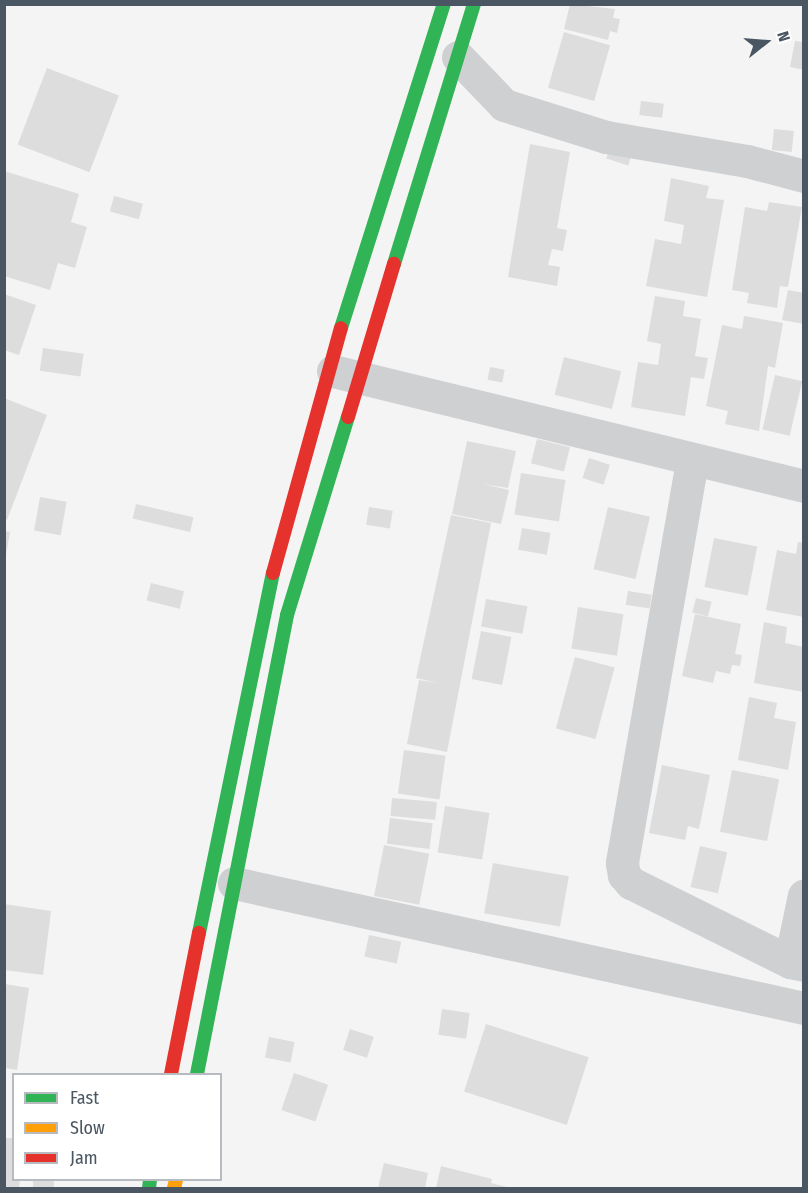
<!DOCTYPE html>
<style>
body{margin:0}
#map{position:relative;width:808px;height:1193px;overflow:hidden;background:#f4f4f4;font-family:"Fira Sans Condensed",sans-serif}
div>[style]{position:absolute}
.building>*{inset:0;background:#ddddde;transform-origin:0 0}
.street>*{height:33px;margin:-16.5px;padding:0 16.5px;transform-origin:16.5px;border-radius:16.5px;background:#ced0d2}
.fast>*{height:14px;margin:-7px;padding:0 7px;transform-origin:7px;border-radius:7px;background:#30b455}
.slow>*{height:14px;margin:-7px;padding:0 7px;transform-origin:7px;border-radius:7px;background:#ff9f0a}
.jam>*{height:14px;margin:-7px;padding:0 7px;transform-origin:7px;border-radius:7px;background:#e5322d}
span{translate:-50% -50%;white-space:nowrap;text-align:center;line-height:1.15;-webkit-text-stroke:4.5px #fff;paint-order:stroke}
.frame{position:absolute;inset:0;border:6px solid #4a5661;pointer-events:none}
.legend{position:absolute;left:12px;top:1073px;width:210px;height:108px;box-sizing:border-box;background:#fff;border:2px solid #b7bbc0;margin:0;padding:8px 10px;list-style:none;font-size:18px;color:#4a5661}
.legend li{display:flex;align-items:center;gap:12px;height:30px}
.legend b{width:30px;border:2px solid #b7bbc0}
.north{position:absolute;left:736px;top:12px;width:60px;height:60px;-webkit-text-stroke:4px #fff;paint-order:stroke;rotate:73deg;font-size:16px;font-weight:700;line-height:24px;text-align:center;color:#4a5661}
.north::after{content:'';display:block;margin:auto;width:21px;height:27px;background:#4a5661;clip-path:polygon(50% 0,100% 100%,50% 72%,0 100%)}
</style>
<div id="map">
<div class="building">
<i style="clip-path:polygon(570px 4px,615px 9px,613px 18px,620px 19px,617px 33px,610px 31px,608px 40px,564px 29px)"></i>
<i style="left:564px;top:32px;width:48px;height:58px;rotate:16deg"></i>
<i style="clip-path:polygon(795px 41px,804px 42px,804px 70px,790px 67px)"></i>
<i style="left:47px;top:68px;width:77px;height:82px;rotate:21deg"></i>
<i style="left:641px;top:101px;width:23px;height:14px;rotate:7deg"></i>
<i style="left:774px;top:129px;width:20px;height:21px;rotate:6deg"></i>
<i style="clip-path:polygon(530px 144px,570px 152px,557px 228px,567px 230px,563px 251px,552px 249px,548px 265px,560px 267px,557px 286px,508px 277px)"></i>
<i style="left:610px;top:147px;width:23px;height:12px;rotate:18deg"></i>
<i style="clip-path:polygon(4px 171px,79px 194px,71px 222px,87px 227px,75px 268px,58px 263px,50px 290px,4px 276px)"></i>
<i style="clip-path:polygon(671px 178px,709px 186px,706px 198px,724px 200px,707px 297px,646px 286px,655px 239px,681px 244px,684px 225px,664px 221px)"></i>
<i style="left:114px;top:196px;width:30px;height:16px;rotate:15deg"></i>
<i style="clip-path:polygon(769px 202px,802px 207px,788px 287px,780px 286px,777px 308px,747px 303px,749px 293px,732px 290px,745px 207px,767px 211px)"></i>
<i style="clip-path:polygon(788px 290px,804px 293px,804px 324px,782px 320px)"></i>
<i style="clip-path:polygon(4px 294px,36px 305px,19px 355px,4px 350px)"></i>
<i style="clip-path:polygon(655px 296px,685px 301px,683px 316px,701px 319px,695px 356px,708px 358px,704px 379px,691px 377px,685px 416px,631px 407px,638px 362px,658px 365px,661px 344px,647px 341px)"></i>
<i style="clip-path:polygon(744px 316px,783px 323px,775px 368px,768px 366px,759px 431px,725px 424px,728px 411px,706px 406px,722px 325px,742px 329px)"></i>
<i style="left:43px;top:348px;width:41px;height:23px;rotate:8deg"></i>
<i style="left:564px;top:357px;width:59px;height:39px;rotate:14deg"></i>
<i style="left:490px;top:367px;width:15px;height:13px;rotate:11deg"></i>
<i style="left:775px;top:375px;width:28px;height:56px;rotate:13deg"></i>
<i style="clip-path:polygon(4px 398px,47px 415px,7px 520px,4px 518px)"></i>
<i style="left:537px;top:439px;width:34px;height:25px;rotate:14deg"></i>
<i style="clip-path:polygon(467px 441px,516px 451px,508px 488px,483px 484px,509px 490px,501px 524px,452px 514px)"></i>
<i style="left:589px;top:458px;width:22px;height:21px;rotate:18deg"></i>
<i style="left:521px;top:473px;width:45px;height:42px;rotate:9deg"></i>
<i style="left:40px;top:497px;width:27px;height:34px;rotate:10deg"></i>
<i style="left:136px;top:504px;width:59px;height:15px;rotate:13deg"></i>
<i style="left:369px;top:507px;width:24px;height:18px;rotate:9deg"></i>
<i style="left:608px;top:507px;width:43px;height:64px;rotate:13deg"></i>
<i style="clip-path:polygon(451px 515px,491px 523px,447px 752px,407px 744px,419px 680px,438px 683px,416px 678px)"></i>
<i style="left:522px;top:528px;width:29px;height:22px;rotate:10deg"></i>
<i style="clip-path:polygon(4px 531px,10px 532px,6px 555px,4px 555px)"></i>
<i style="left:714px;top:538px;width:44px;height:50px;rotate:11deg"></i>
<i style="clip-path:polygon(798px 542px,804px 543px,804px 617px,766px 610px,777px 550px,796px 554px)"></i>
<i style="left:151px;top:583px;width:34px;height:18px;rotate:14deg"></i>
<i style="left:628px;top:591px;width:24px;height:14px;rotate:9deg"></i>
<i style="left:696px;top:598px;width:16px;height:15px;rotate:14deg"></i>
<i style="left:486px;top:599px;width:42px;height:28px;rotate:10deg"></i>
<i style="left:578px;top:607px;width:46px;height:42px;rotate:9deg"></i>
<i style="clip-path:polygon(695px 614px,741px 624px,735px 654px,742px 655px,740px 666px,732px 665px,730px 674px,716px 671px,713px 683px,682px 676px)"></i>
<i style="clip-path:polygon(764px 622px,787px 627px,785px 643px,804px 647px,804px 692px,754px 683px)"></i>
<i style="left:481px;top:631px;width:31px;height:49px;rotate:11deg"></i>
<i style="left:575px;top:657px;width:41px;height:74px;rotate:15deg"></i>
<i style="clip-path:polygon(749px 697px,777px 703px,774px 718px,796px 722px,788px 770px,738px 760px)"></i>
<i style="left:404px;top:750px;width:42px;height:44px;rotate:8deg"></i>
<i style="clip-path:polygon(662px 765px,710px 775px,699px 829px,688px 826px,685px 840px,649px 833px)"></i>
<i style="left:732px;top:770px;width:48px;height:63px;rotate:11deg"></i>
<i style="left:392px;top:798px;width:45px;height:18px;rotate:5deg"></i>
<i style="left:445px;top:806px;width:45px;height:47px;rotate:9deg"></i>
<i style="left:390px;top:818px;width:43px;height:26px;rotate:7deg"></i>
<i style="left:384px;top:845px;width:46px;height:52px;rotate:11deg"></i>
<i style="left:700px;top:846px;width:28px;height:42px;rotate:13deg"></i>
<i style="left:493px;top:863px;width:77px;height:51px;rotate:10deg"></i>
<i style="clip-path:polygon(4px 904px,51px 911px,43px 975px,4px 970px)"></i>
<i style="left:369px;top:935px;width:33px;height:22px;rotate:12deg"></i>
<i style="clip-path:polygon(5px 984px,29px 988px,17px 1070px,5px 1068px)"></i>
<i style="left:442px;top:1009px;width:28px;height:26px;rotate:8deg"></i>
<i style="left:486px;top:1024px;width:108px;height:71px;rotate:18deg"></i>
<i style="left:350px;top:1029px;width:25px;height:22px;rotate:18deg"></i>
<i style="left:269px;top:1037px;width:26px;height:21px;rotate:11deg"></i>
<i style="left:294px;top:1073px;width:36px;height:39px;rotate:19deg"></i>
<i style="clip-path:polygon(4px 1138px,14px 1138px,14px 1180px,20px 1180px,19px 1188px,4px 1188px)"></i>
<i style="clip-path:polygon(384px 1163px,428px 1173px,425px 1188px,378px 1188px)"></i>
<i style="clip-path:polygon(441px 1166px,492px 1179px,491px 1183px,511px 1188px,436px 1188px)"></i>
<i style="left:33px;top:1180px;width:21px;height:8px"></i>
</div>
<div class="street">
<i style="left:458px;top:57px;width:66px;rotate:46.2deg"></i>
<i style="left:504px;top:105px;width:107px;rotate:17.4deg"></i>
<i style="left:606px;top:137px;width:143px;rotate:9.7deg"></i>
<i style="left:747px;top:161px;width:59px;rotate:14.7deg"></i>
<i style="left:333px;top:371px;width:485px;rotate:13.7deg"></i>
<i style="left:692px;top:461px;width:408px;rotate:99.9deg"></i>
<i style="left:622px;top:863px;width:12px;rotate:81deg"></i>
<i style="left:624px;top:875px;width:11px;rotate:49deg"></i>
<i style="left:631px;top:883px;width:178px;rotate:26.4deg"></i>
<i style="left:790px;top:962px;width:14px;rotate:12deg"></i>
<i style="left:234px;top:883px;width:584px;rotate:12.37deg"></i>
<i style="left:790px;top:962px;width:68px;rotate:-78.2deg"></i>
</div>
<div class="fast">
<i style="left:394px;top:264px;width:272px;rotate:-72.9deg"></i>
<i style="left:341px;top:328px;width:340px;rotate:-72.4deg"></i>
<i style="left:199px;top:933px;width:368px;rotate:-78.4deg"></i>
<i style="left:197px;top:1074px;width:468px;rotate:-78.9deg"></i>
<i style="left:287px;top:615px;width:207px;rotate:-72.9deg"></i>
<i style="left:149px;top:1188px;width:8px;rotate:-83deg"></i>
</div>
<div class="slow">
<i style="left:174px;top:1188px;width:8px;rotate:-76deg"></i>
</div>
<div class="jam">
<i style="left:348px;top:417px;width:160px;rotate:-73.3deg"></i>
<i style="left:273px;top:573px;width:254px;rotate:-74.5deg"></i>
<i style="left:171px;top:1074px;width:144px;rotate:-78.8deg"></i>
</div>
<div class="frame"></div>
<ul class="legend">
<li><b style="height:8px;background:#30b455"></b>Fast</li>
<li><b style="height:8px;background:#ff9f0a"></b>Slow</li>
<li><b style="height:8px;background:#e5322d"></b>Jam</li>
</ul>
<div class="north">N</div>
</div>
